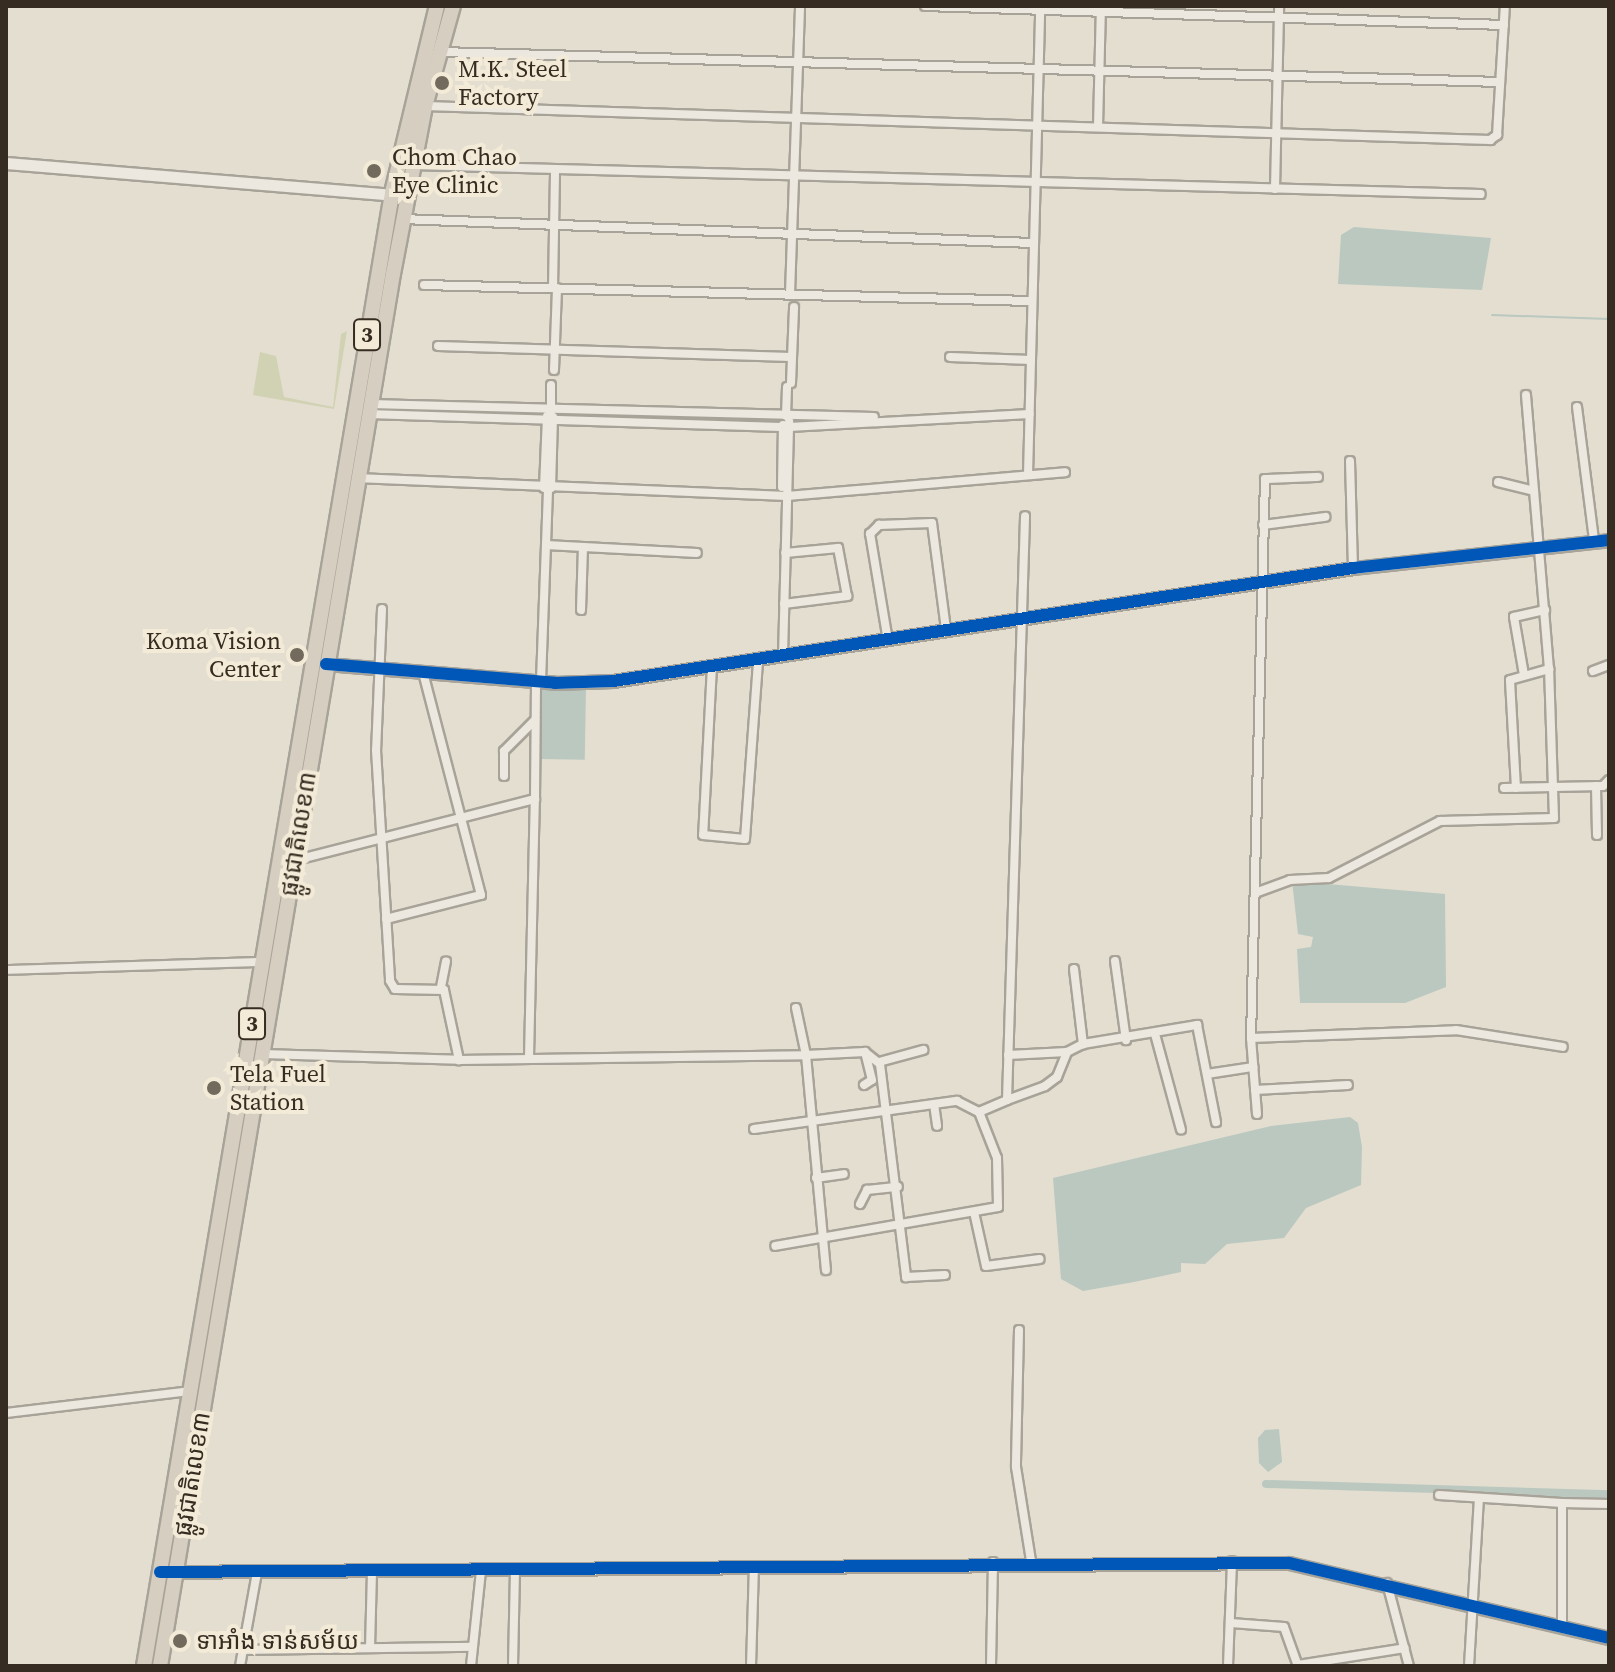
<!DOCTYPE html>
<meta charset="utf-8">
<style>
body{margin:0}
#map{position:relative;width:1615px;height:1672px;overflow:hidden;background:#e3ded0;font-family:"Source Serif 4","Noto Sans Khmer",serif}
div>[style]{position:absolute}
.green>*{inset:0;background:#d1d2b3}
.water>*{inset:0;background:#bac8c0;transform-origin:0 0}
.stream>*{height:2px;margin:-1px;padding:0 1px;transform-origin:1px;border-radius:1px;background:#bac8c0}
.canal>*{height:8px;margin:-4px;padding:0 4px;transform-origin:4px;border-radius:4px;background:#bac8c0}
.roads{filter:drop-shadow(2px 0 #a8a398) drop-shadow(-2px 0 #a8a398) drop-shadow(0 2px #a8a398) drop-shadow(0 -2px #a8a398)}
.street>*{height:8px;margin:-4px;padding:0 4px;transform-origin:4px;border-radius:4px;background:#ece8e0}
.secondary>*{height:11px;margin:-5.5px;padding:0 5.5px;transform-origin:5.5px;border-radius:5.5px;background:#ece8e0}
.highway>*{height:14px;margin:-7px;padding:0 7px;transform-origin:7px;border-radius:7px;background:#d6cec0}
.cycleway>*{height:12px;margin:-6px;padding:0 6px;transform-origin:6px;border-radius:6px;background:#0057b8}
.dots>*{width:22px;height:22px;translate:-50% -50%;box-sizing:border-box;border:4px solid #f3ebd7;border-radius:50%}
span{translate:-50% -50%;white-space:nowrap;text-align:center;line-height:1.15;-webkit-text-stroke:8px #f3ebd7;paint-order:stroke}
.shield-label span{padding:2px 6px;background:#f3ebd7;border:2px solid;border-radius:6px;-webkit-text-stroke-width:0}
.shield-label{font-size:22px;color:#372c21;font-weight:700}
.poi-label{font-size:24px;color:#372c21}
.left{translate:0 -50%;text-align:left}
.right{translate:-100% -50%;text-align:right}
.street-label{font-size:24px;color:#372c21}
.frame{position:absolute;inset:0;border:8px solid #372c21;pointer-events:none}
</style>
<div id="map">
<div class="green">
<i style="clip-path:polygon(347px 331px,334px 409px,253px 395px,260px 352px,276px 356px,284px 397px,333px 407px,341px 334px)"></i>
</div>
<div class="water">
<i style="clip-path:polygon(1354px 227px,1491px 238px,1482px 290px,1338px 284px,1341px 235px)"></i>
<i style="left:540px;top:687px;width:46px;height:72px;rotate:1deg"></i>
<i style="clip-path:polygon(1292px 881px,1445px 894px,1446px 987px,1405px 1003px,1300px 1003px,1297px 949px,1311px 947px,1313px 937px,1298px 934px)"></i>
<i style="clip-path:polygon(1350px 1117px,1358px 1123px,1362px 1147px,1361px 1185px,1306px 1208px,1284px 1238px,1227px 1244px,1205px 1264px,1181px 1263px,1181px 1272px,1134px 1282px,1083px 1291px,1061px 1279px,1053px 1178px,1271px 1126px)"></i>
<i style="clip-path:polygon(1279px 1429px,1282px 1462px,1268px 1472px,1259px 1463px,1258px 1438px,1265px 1430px)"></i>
</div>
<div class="stream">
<i style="left:1492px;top:315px;width:117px;rotate:2deg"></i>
</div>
<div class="canal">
<i style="left:1266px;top:1484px;width:343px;rotate:1.7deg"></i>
</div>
<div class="roads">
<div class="street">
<i style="left:925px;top:6px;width:579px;rotate:1.88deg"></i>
<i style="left:440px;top:52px;width:1059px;rotate:1.62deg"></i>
<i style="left:425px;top:106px;width:1066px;rotate:1.83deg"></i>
<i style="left:1490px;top:140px;width:9px;rotate:-36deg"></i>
<i style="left:1497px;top:135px;width:129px;rotate:-86.5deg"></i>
<i style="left:1098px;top:127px;width:121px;rotate:-88.6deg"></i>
<i style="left:413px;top:165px;width:1068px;rotate:1.56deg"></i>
<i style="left:1275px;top:189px;width:183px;rotate:-88.7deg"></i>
<i style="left:402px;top:219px;width:631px;rotate:2.18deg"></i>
<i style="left:424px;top:285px;width:608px;rotate:1.51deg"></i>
<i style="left:553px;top:288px;width:118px;rotate:-89deg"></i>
<i style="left:790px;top:294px;width:288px;rotate:-88deg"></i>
<i style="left:438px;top:346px;width:353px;rotate:1.8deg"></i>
<i style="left:950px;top:357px;width:81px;rotate:2.1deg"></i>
<i style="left:554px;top:370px;width:82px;rotate:-87.9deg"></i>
<i style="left:791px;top:383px;width:76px;rotate:-87.7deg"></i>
<i style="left:370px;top:404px;width:504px;rotate:1.48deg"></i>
<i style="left:1577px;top:407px;width:134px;rotate:82.7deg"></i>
<i style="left:551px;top:411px;width:26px;rotate:-90deg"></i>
<i style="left:368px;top:414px;width:421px;rotate:1.8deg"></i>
<i style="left:789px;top:427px;width:241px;rotate:-3.1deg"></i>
<i style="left:786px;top:416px;width:29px;rotate:-88deg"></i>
<i style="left:1350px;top:461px;width:107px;rotate:88.4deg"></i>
<i style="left:1028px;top:475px;width:468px;rotate:-88.5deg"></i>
<i style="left:356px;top:478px;width:431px;rotate:2.4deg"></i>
<i style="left:787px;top:496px;width:279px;rotate:-4.9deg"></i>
<i style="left:1498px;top:482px;width:37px;rotate:14deg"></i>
<i style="left:782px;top:487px;width:62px;rotate:-89.1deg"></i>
<i style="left:544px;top:488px;width:72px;rotate:-87.6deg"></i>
<i style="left:551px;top:488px;width:71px;rotate:-88.4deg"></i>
<i style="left:1263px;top:525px;width:63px;rotate:-7.4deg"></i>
<i style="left:546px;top:545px;width:151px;rotate:3deg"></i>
<i style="left:784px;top:604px;width:64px;rotate:-7.2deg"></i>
<i style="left:847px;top:596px;width:49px;rotate:-100.6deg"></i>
<i style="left:838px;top:548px;width:53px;rotate:174.6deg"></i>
<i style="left:382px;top:609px;width:141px;rotate:92.4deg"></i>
<i style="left:376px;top:750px;width:231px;rotate:86.5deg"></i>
<i style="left:390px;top:981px;width:9px;rotate:58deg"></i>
<i style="left:395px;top:989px;width:49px;rotate:1.2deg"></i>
<i style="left:444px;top:990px;width:72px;rotate:77.9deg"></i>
<i style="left:581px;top:610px;width:63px;rotate:-88.2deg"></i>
<i style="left:888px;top:641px;width:109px;rotate:-99.5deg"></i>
<i style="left:870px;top:534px;width:13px;rotate:-45deg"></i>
<i style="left:879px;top:525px;width:53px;rotate:-2.2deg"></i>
<i style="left:932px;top:523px;width:108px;rotate:82.5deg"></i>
<i style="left:783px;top:656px;width:235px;rotate:-88.5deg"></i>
<i style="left:712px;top:666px;width:169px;rotate:93deg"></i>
<i style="left:703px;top:835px;width:42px;rotate:5.4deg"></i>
<i style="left:745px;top:839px;width:179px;rotate:-85.8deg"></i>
<i style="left:1593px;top:671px;width:17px;rotate:-21deg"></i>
<i style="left:1524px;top:675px;width:59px;rotate:-99.8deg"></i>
<i style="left:1514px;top:617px;width:32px;rotate:-13deg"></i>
<i style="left:541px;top:681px;width:193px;rotate:-87.9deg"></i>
<i style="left:504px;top:776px;width:25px;rotate:-90deg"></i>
<i style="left:504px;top:751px;width:44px;rotate:-45deg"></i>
<i style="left:1596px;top:786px;width:49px;rotate:88.8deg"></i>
<i style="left:1504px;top:788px;width:99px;rotate:-1.2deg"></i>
<i style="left:1603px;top:786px;width:8px;rotate:-45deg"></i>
<i style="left:1516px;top:788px;width:108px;rotate:-93.2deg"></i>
<i style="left:1510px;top:680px;width:41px;rotate:-15.8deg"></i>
<i style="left:1549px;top:669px;width:275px;rotate:-94.8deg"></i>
<i style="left:293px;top:861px;width:250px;rotate:-14.4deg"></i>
<i style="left:535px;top:799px;width:119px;rotate:-89.5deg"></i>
<i style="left:1255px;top:893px;width:37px;rotate:-20deg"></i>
<i style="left:1290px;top:880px;width:39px;rotate:-3deg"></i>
<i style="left:1329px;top:878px;width:125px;rotate:-27.2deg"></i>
<i style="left:1440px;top:821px;width:114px;rotate:-1.5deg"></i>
<i style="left:1554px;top:818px;width:149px;rotate:-91.9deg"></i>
<i style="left:386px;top:919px;width:98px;rotate:-14.2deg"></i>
<i style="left:481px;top:895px;width:230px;rotate:-104.6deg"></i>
<i style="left:1115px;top:961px;width:80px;rotate:82.1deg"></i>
<i style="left:1074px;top:969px;width:76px;rotate:83.2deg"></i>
<i style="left:6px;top:970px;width:256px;rotate:-1.8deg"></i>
<i style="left:441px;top:987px;width:26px;rotate:-79deg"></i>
<i style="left:796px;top:1008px;width:48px;rotate:78deg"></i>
<i style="left:806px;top:1055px;width:59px;rotate:-2.9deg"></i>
<i style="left:865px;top:1052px;width:19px;rotate:39deg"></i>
<i style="left:880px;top:1064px;width:215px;rotate:83deg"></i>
<i style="left:906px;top:1277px;width:39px;rotate:-3deg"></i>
<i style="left:1155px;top:1034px;width:99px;rotate:74.8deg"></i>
<i style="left:1251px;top:1038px;width:205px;rotate:-2.2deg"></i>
<i style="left:1456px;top:1030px;width:108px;rotate:9deg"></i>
<i style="left:262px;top:1054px;width:197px;rotate:1.7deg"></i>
<i style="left:459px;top:1060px;width:347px;rotate:-0.8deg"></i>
<i style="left:806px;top:1055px;width:216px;rotate:84.7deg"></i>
<i style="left:1008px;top:1055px;width:59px;rotate:-2.9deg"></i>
<i style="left:529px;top:1057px;width:258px;rotate:-88.7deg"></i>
<i style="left:879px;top:1062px;width:46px;rotate:-15.3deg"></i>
<i style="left:1207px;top:1074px;width:47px;rotate:-8.7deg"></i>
<i style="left:864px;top:1085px;width:9px;rotate:-32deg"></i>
<i style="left:872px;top:1080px;width:29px;rotate:-104deg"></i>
<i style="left:1255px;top:1090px;width:93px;rotate:-3.1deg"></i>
<i style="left:1007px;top:1100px;width:40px;rotate:-20.2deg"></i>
<i style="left:1045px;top:1086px;width:15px;rotate:-37deg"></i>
<i style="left:1057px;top:1077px;width:27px;rotate:-68deg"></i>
<i style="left:1067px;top:1052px;width:18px;rotate:-27deg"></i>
<i style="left:1083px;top:1044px;width:116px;rotate:-9.5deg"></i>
<i style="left:1197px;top:1025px;width:99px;rotate:78.9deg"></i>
<i style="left:934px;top:1104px;width:22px;rotate:82deg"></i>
<i style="left:979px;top:1112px;width:30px;rotate:-23deg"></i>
<i style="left:1007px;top:1100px;width:584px;rotate:-88.23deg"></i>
<i style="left:1257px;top:1114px;width:76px;rotate:-94.5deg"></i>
<i style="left:1251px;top:1038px;width:559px;rotate:-88.57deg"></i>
<i style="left:1265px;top:479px;width:53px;rotate:-2.2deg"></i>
<i style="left:754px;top:1129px;width:205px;rotate:-7.9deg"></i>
<i style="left:957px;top:1101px;width:25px;rotate:27deg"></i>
<i style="left:979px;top:1112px;width:49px;rotate:68.6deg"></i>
<i style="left:997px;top:1158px;width:49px;rotate:88.8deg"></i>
<i style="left:998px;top:1207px;width:226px;rotate:170.1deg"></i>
<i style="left:816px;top:1178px;width:28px;rotate:-8deg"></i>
<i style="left:860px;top:1204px;width:16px;rotate:-63deg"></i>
<i style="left:867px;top:1190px;width:31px;rotate:-6deg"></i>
<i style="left:974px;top:1212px;width:55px;rotate:77.5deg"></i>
<i style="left:986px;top:1266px;width:54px;rotate:-7.4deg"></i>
<i style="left:1019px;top:1330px;width:137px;rotate:91.3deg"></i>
<i style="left:1016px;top:1467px;width:95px;rotate:80.9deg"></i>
<i style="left:6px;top:1413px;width:185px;rotate:-6.8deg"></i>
<i style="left:1439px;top:1495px;width:123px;rotate:3.7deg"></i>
<i style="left:1387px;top:1583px;width:86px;rotate:75.2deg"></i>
<i style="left:1231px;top:1623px;width:53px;rotate:4.3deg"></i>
<i style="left:1284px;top:1627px;width:41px;rotate:70.3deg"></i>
<i style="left:1562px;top:1625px;width:122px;rotate:-90deg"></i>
<i style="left:1562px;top:1503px;width:47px;rotate:1.2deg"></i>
<i style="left:370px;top:1648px;width:75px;rotate:-88.5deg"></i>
<i style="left:243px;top:1650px;width:229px;rotate:-0.8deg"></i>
<i style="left:1298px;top:1665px;width:108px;rotate:-9deg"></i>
<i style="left:240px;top:1666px;width:96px;rotate:-79.7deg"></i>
<i style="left:471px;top:1666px;width:96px;rotate:-84deg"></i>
<i style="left:513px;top:1666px;width:96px;rotate:-88.8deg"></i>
<i style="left:751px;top:1666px;width:100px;rotate:-88.3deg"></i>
<i style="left:991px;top:1666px;width:104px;rotate:-88.9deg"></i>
<i style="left:1228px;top:1666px;width:105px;rotate:-87.8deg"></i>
<i style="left:1469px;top:1666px;width:168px;rotate:-86.6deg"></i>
</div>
<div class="secondary">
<i style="left:6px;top:163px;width:401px;rotate:4.7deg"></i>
<i style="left:326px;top:664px;width:230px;rotate:4.7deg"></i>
<i style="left:555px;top:683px;width:58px;rotate:-2deg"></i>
<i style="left:613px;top:681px;width:749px;rotate:-8.68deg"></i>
<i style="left:1353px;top:568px;width:258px;rotate:-6.2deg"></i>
<i style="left:160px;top:1572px;width:1129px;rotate:-0.46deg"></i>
<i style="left:1289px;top:1563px;width:329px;rotate:13.2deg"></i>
</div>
<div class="highway">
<i style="left:144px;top:1666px;width:1494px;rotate:-80.44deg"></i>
<i style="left:392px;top:193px;width:192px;rotate:-76.5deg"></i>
<i style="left:160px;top:1666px;width:1411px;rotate:-80.5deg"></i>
<i style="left:393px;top:274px;width:171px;rotate:-79.2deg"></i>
<i style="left:425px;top:106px;width:104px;rotate:-74.4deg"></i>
</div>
</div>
<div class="cycleway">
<i style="left:326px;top:664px;width:230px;rotate:4.7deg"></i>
<i style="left:555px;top:683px;width:58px;rotate:-2deg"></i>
<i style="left:613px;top:681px;width:749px;rotate:-8.68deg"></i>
<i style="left:1353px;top:568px;width:258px;rotate:-6.2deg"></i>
<i style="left:160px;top:1572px;width:1129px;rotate:-0.46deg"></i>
<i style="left:1289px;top:1563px;width:329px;rotate:13.2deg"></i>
</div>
<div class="dots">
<i style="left:442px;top:83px;background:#736a5e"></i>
<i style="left:374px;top:171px;background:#736a5e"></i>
<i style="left:297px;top:655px;background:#736a5e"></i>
<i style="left:214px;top:1088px;background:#736a5e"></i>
<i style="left:180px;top:1641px;background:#736a5e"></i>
</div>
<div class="shield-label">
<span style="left:367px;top:335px">3</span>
<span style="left:252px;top:1024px">3</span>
</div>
<div class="poi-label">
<span class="left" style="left:458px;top:83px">M.K. Steel<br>Factory</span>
<span class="left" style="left:392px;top:171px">Chom Chao<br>Eye Clinic</span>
<span class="right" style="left:281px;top:655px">Koma Vision<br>Center</span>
<span class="left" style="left:230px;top:1088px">Tela Fuel<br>Station</span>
<span class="left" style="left:196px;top:1641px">ទាអាំង ទាន់សម័យ</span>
</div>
<div class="street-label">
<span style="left:298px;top:834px;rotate:-81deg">ផ្លូវជាតិលេខ៣</span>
<span style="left:192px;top:1474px;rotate:-81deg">ផ្លូវជាតិលេខ៣</span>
</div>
<div class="frame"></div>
</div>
